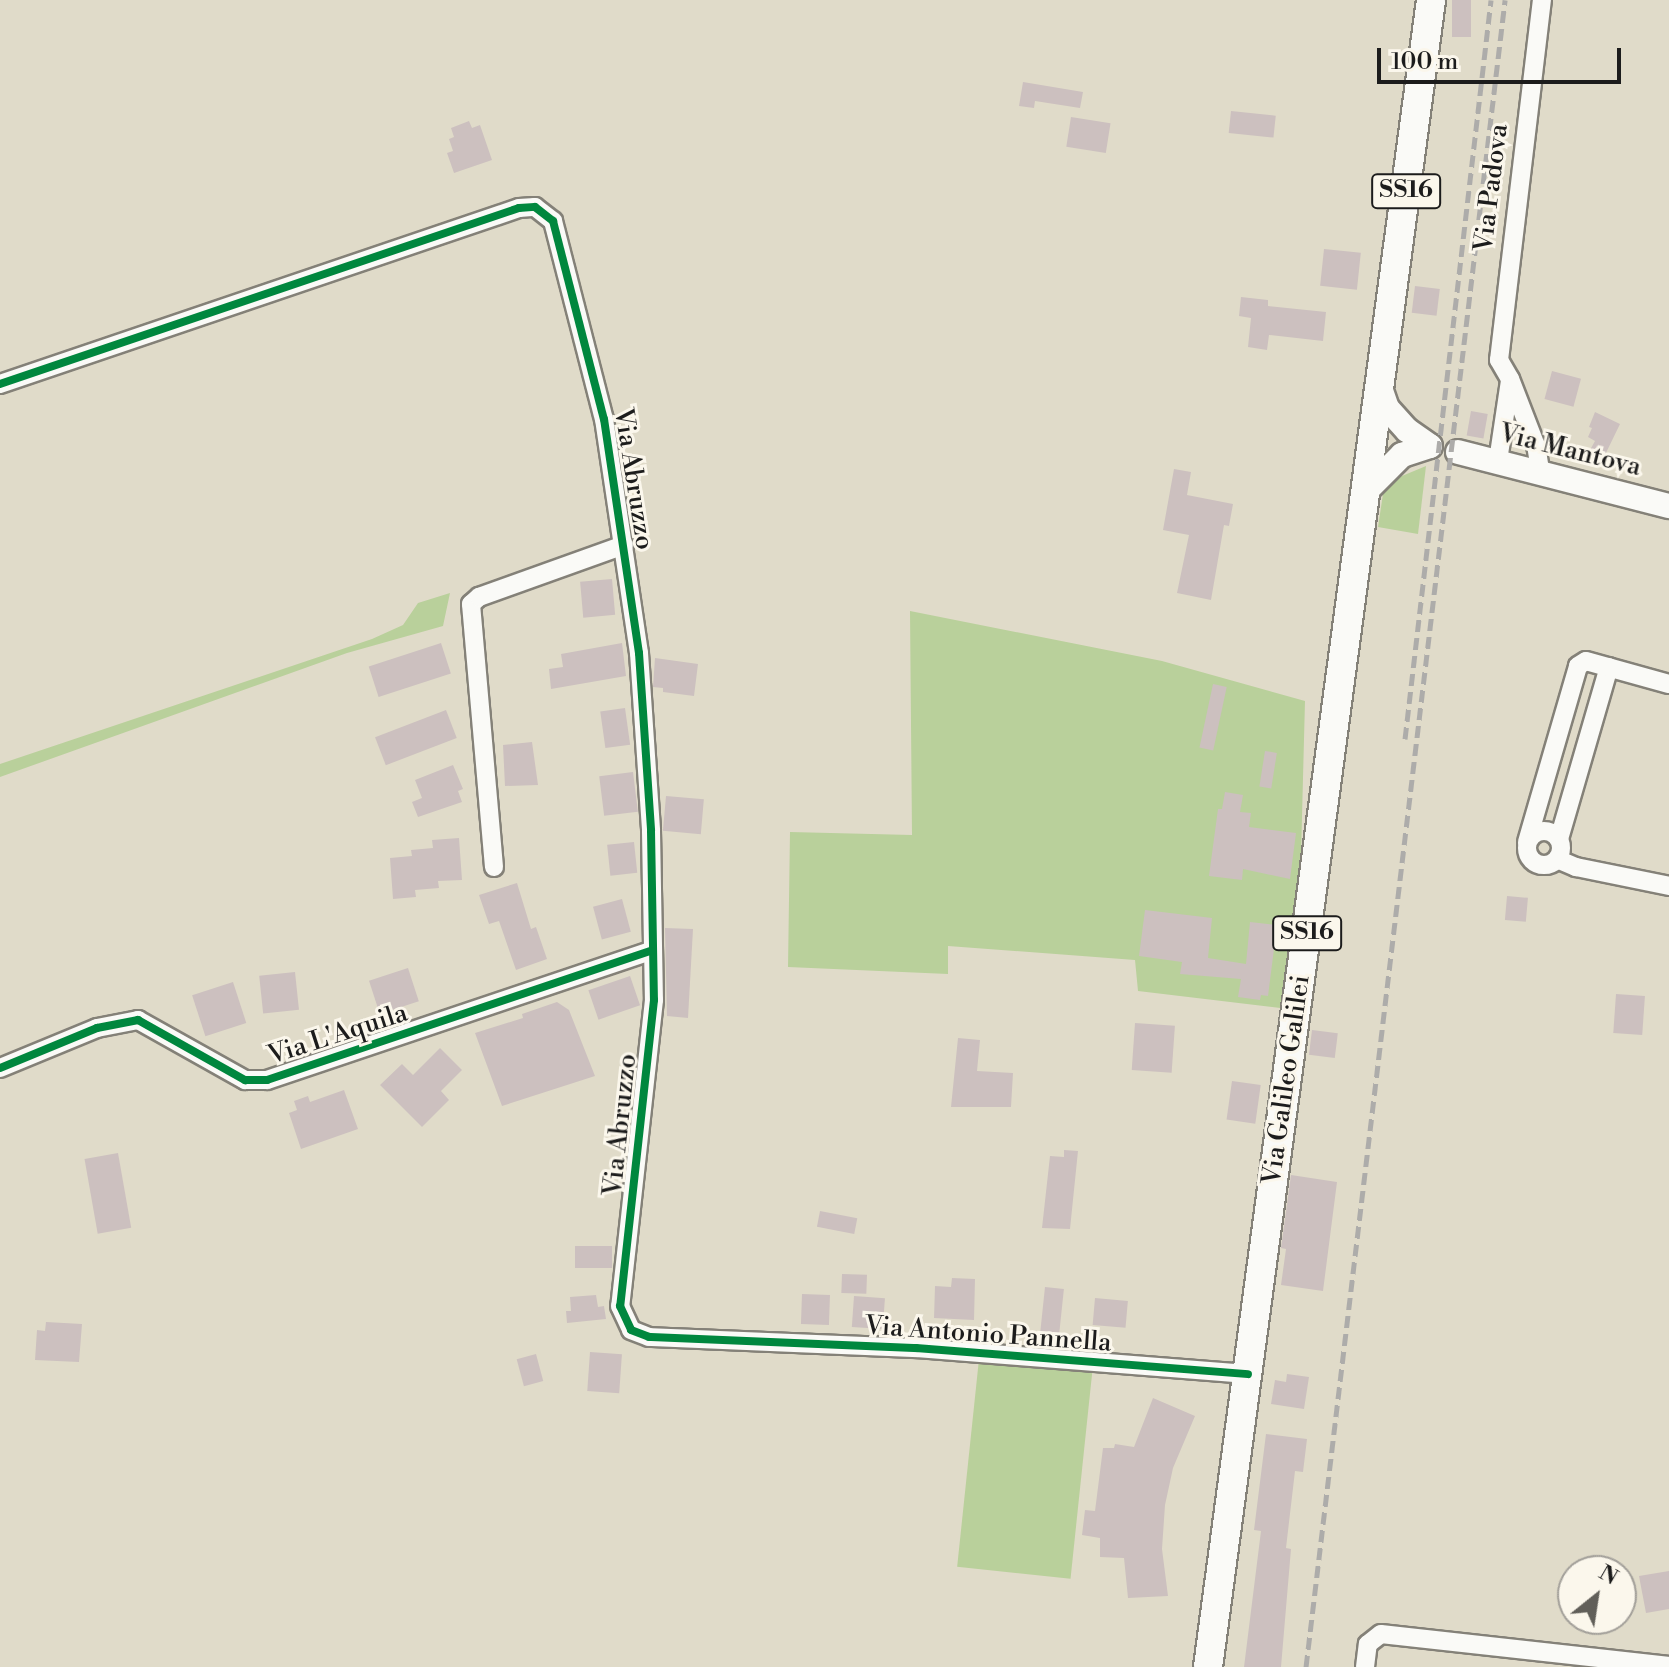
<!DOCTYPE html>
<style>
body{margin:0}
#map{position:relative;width:1669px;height:1667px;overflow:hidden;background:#e0dbc9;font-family:"Libre Bodoni",serif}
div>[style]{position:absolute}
.green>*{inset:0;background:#b9d09b;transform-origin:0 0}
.building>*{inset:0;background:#ccc0bf;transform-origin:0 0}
.roads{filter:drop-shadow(2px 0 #848178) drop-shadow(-2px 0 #848178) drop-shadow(0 2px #848178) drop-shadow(0 -2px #848178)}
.street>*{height:18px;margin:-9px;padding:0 9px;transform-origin:9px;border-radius:9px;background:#fafaf7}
.street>.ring{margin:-9px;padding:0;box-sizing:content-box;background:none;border:18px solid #fafaf7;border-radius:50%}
.secondary>*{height:24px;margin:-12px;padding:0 12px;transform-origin:12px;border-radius:12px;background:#fafaf7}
.primary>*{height:28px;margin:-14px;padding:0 14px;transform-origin:14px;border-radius:14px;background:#fafaf7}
.rail>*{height:5px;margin-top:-2.5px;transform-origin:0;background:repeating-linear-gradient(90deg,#adacaa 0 12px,transparent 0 18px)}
.cycleway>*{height:8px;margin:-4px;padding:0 4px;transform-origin:4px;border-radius:4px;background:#00873e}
span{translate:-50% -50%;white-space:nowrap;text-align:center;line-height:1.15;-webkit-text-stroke:6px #fbf7ec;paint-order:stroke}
.shield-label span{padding:2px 6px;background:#fbf7ec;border:2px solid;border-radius:6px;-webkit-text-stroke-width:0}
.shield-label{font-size:24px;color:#1c1c1c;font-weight:700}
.street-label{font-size:26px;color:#1c1c1c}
.north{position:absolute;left:1557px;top:1555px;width:80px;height:80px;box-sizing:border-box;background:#fbf7ec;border:2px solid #a29f99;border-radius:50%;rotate:30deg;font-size:22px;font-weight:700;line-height:32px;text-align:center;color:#1c1c1c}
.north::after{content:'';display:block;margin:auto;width:28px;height:36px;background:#615f59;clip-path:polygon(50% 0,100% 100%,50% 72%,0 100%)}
.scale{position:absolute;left:1377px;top:48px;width:244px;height:36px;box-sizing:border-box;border:4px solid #1c1c1c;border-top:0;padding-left:10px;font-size:24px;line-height:28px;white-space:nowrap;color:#1c1c1c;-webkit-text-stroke:6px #fbf7ec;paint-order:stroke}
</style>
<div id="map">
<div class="green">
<i style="clip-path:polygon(1426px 466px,1418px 534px,1378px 527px,1383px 494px,1390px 481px)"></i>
<i style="clip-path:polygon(450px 593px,443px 626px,347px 653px,0 777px,0 764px,372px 639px,403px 625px,418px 603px)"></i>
<i style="clip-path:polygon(910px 611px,1162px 661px,1305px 701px,1297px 1010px,1138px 991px,1135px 960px,948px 946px,948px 974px,788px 967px,790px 832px,912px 835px)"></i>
<i style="left:979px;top:1359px;width:114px;height:209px;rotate:6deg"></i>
</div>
<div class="building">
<i style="left:1452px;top:0;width:19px;height:37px"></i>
<i style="clip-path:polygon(1023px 82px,1083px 92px,1080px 108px,1035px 101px,1034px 108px,1019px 106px)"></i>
<i style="left:1231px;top:111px;width:45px;height:22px;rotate:6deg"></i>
<i style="left:1071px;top:117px;width:40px;height:30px;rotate:9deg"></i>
<i style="clip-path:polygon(469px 121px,472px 128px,480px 125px,492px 160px,454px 173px,447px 153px,453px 151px,449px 139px,454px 137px,451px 128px)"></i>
<i style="left:1324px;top:249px;width:37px;height:37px;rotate:6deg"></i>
<i style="left:1415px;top:286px;width:25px;height:27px;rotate:7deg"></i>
<i style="clip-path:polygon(1241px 297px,1268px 300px,1268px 306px,1326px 312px,1323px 341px,1269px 335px,1267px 350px,1248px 347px,1251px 318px,1239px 316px)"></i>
<i style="left:1552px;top:371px;width:30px;height:29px;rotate:15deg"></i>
<i style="left:1471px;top:411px;width:17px;height:25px;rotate:10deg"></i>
<i style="clip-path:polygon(1595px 412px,1620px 424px,1604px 457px,1590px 450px,1595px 441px,1588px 437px,1592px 428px,1589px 427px)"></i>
<i style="clip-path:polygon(1174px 469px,1191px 472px,1187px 495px,1233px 504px,1229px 526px,1224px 525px,1211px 600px,1177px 593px,1189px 535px,1163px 530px)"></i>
<i style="left:612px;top:579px;width:36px;height:32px;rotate:85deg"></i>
<i style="left:441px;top:643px;width:32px;height:76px;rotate:72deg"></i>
<i style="clip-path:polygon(622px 643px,626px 676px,551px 689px,549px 669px,563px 667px,561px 654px)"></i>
<i style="clip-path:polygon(655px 658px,698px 664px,694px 696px,663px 692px,663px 688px,653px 687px)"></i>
<i style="left:1213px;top:684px;width:14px;height:65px;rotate:12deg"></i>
<i style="left:625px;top:708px;width:37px;height:25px;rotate:82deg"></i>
<i style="left:446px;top:710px;width:30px;height:76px;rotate:69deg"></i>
<i style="clip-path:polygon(532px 742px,538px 785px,505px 786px,503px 745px)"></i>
<i style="left:1265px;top:751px;width:12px;height:36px;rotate:9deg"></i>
<i style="clip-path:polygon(453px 765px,463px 789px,458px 791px,462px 802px,418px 817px,412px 802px,422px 798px,415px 780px)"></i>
<i style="left:633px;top:772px;width:40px;height:34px;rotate:83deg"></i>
<i style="clip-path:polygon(1225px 792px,1243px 795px,1240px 812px,1251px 813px,1249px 827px,1296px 833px,1290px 879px,1243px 869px,1242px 880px,1209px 876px,1218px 809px,1222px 809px)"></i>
<i style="left:666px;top:796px;width:38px;height:35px;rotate:5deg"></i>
<i style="clip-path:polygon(459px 838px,462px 880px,438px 881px,439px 888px,415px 890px,416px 897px,393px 899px,390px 858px,412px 856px,411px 850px,433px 848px,432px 840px)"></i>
<i style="left:634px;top:842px;width:31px;height:27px;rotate:84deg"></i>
<i style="clip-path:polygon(517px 883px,531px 929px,536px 927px,547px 959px,516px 970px,499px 921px,489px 924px,479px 895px)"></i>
<i style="left:1507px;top:896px;width:21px;height:24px;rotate:5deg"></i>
<i style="left:622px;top:899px;width:34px;height:30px;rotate:75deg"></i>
<i style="clip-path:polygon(1145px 910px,1212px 918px,1208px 958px,1246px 964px,1250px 922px,1277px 925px,1268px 996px,1261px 995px,1260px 1000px,1238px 997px,1241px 979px,1180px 974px,1182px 962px,1139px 956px)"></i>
<i style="clip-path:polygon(665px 928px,693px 929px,688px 1018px,667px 1016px)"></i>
<i style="left:408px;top:968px;width:35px;height:41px;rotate:72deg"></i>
<i style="left:295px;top:972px;width:38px;height:36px;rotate:84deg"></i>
<i style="left:630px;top:976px;width:31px;height:44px;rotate:71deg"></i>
<i style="left:233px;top:982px;width:43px;height:43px;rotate:72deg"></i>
<i style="left:1616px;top:994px;width:29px;height:39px;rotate:4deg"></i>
<i style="clip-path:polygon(557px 1002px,569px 1010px,595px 1076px,502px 1106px,475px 1033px,523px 1018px,522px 1014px)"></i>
<i style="left:1135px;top:1023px;width:40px;height:47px;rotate:4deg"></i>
<i style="left:1312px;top:1030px;width:26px;height:25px;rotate:7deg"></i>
<i style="clip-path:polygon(958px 1038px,980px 1040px,977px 1071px,1013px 1073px,1011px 1107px,951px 1107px)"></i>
<i style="clip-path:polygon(440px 1048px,462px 1070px,441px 1091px,449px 1100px,422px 1127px,380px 1085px,402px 1064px,413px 1075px)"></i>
<i style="left:1232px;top:1081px;width:29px;height:39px;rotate:8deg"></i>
<i style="clip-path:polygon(344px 1090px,358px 1129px,301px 1149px,289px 1113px,297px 1110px,294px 1101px,308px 1096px,310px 1102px)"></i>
<i style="clip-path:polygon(1064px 1150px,1078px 1151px,1070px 1229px,1042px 1228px,1050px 1156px,1064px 1157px)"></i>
<i style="left:118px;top:1153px;width:76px;height:34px;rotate:80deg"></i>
<i style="clip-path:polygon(1291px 1175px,1337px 1182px,1323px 1291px,1281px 1285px,1286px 1249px,1281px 1248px)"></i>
<i style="left:820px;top:1211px;width:38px;height:16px;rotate:11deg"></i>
<i style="left:612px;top:1246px;width:22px;height:37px;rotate:90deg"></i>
<i style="left:842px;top:1274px;width:25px;height:19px;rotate:2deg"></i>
<i style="clip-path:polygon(952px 1278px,975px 1279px,974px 1320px,934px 1318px,935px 1286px,951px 1287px)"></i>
<i style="left:1045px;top:1287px;width:19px;height:54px;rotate:6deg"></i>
<i style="left:802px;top:1294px;width:28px;height:30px;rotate:2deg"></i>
<i style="clip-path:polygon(596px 1295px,598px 1307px,604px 1306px,606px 1319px,567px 1323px,566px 1311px,571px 1311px,570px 1297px)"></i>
<i style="left:854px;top:1296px;width:31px;height:31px;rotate:4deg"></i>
<i style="left:1095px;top:1298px;width:33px;height:27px;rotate:5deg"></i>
<i style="clip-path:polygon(46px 1322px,82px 1324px,79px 1362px,35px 1360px,37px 1330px,45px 1331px)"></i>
<i style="left:590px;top:1352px;width:32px;height:39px;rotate:4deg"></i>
<i style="left:536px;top:1354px;width:28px;height:20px;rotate:75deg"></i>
<i style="clip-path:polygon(1287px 1374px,1309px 1377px,1304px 1409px,1271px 1404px,1275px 1380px,1286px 1382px)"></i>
<i style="clip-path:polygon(1153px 1398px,1195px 1416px,1173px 1468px,1165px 1505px,1162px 1549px,1168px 1596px,1128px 1598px,1124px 1558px,1100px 1557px,1100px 1538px,1082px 1535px,1085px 1510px,1095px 1511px,1103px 1448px,1114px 1448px,1115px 1444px,1134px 1447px)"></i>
<i style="clip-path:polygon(1266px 1434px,1307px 1439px,1303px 1472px,1295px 1471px,1286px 1548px,1291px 1549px,1281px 1667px,1244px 1667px,1261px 1531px,1254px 1530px)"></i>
<i style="clip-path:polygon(1669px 1571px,1669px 1609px,1646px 1613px,1639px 1576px)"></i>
</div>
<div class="roads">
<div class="street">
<i style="left:0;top:384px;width:548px;rotate:-18.73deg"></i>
<i style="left:519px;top:208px;width:16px;rotate:-4deg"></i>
<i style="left:535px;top:207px;width:23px;rotate:38deg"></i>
<i style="left:553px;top:221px;width:204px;rotate:75.6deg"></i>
<i style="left:604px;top:419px;width:237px;rotate:81.5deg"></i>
<i style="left:639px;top:653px;width:178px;rotate:86.1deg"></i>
<i style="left:651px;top:831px;width:169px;rotate:89deg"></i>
<i style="left:654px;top:1000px;width:308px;rotate:96.3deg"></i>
<i style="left:620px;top:1306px;width:26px;rotate:65deg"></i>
<i style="left:631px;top:1330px;width:19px;rotate:21deg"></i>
<i style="left:649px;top:1337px;width:267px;rotate:2.4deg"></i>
<i style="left:916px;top:1348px;width:333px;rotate:4.5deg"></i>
<i style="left:1498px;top:461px;width:81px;rotate:-81.5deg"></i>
<i style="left:1540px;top:470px;width:24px;rotate:-99deg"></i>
<i style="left:1536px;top:446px;width:72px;rotate:-111.2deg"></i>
<i style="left:1510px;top:379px;width:22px;rotate:-120deg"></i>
<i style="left:1499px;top:360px;width:363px;rotate:-83.2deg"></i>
<i class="ring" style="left:1527px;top:831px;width:16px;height:16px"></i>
<i style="left:1559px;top:839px;width:179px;rotate:-73.8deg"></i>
<i style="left:1527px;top:842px;width:183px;rotate:-73.8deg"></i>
<i style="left:1578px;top:666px;width:9px;rotate:-32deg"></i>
<i style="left:1586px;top:661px;width:86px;rotate:15.5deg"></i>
<i style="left:1557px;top:859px;width:21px;rotate:23deg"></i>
<i style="left:1576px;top:867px;width:95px;rotate:11.5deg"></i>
<i style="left:494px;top:867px;width:264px;rotate:-95deg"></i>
<i style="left:471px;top:604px;width:11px;rotate:-41deg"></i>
<i style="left:479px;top:597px;width:154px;rotate:-19.7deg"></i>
<i style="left:0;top:1068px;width:105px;rotate:-22.4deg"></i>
<i style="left:97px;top:1028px;width:42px;rotate:-11deg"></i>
<i style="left:138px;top:1020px;width:123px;rotate:29.3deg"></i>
<i style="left:245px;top:1080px;width:22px"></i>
<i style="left:267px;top:1080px;width:405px;rotate:-18.6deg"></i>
<i style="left:1365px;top:1667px;width:23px;rotate:-83deg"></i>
<i style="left:1368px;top:1644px;width:16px;rotate:-38deg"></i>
<i style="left:1381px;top:1634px;width:290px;rotate:6.3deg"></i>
</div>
<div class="secondary">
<i style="left:1378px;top:382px;width:28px;rotate:71deg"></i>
<i style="left:1387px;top:408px;width:30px;rotate:48deg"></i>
<i style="left:1407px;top:430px;width:28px;rotate:35deg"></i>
<i style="left:1458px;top:452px;width:218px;rotate:14.4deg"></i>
<i style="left:1364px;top:493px;width:54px;rotate:-45deg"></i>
<i style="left:1402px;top:455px;width:29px;rotate:-18deg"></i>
</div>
<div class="primary">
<i style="left:1208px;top:1667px;width:1682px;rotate:-82.38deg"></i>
</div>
</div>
<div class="rail">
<i style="left:1405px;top:739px;width:744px;rotate:-83.36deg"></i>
<i style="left:1306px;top:1667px;width:1679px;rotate:-83.19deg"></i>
</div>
<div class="cycleway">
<i style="left:0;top:384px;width:548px;rotate:-18.73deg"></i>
<i style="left:519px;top:208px;width:16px;rotate:-4deg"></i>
<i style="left:535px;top:207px;width:23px;rotate:38deg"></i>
<i style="left:553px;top:221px;width:204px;rotate:75.6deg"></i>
<i style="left:604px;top:419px;width:237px;rotate:81.5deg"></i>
<i style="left:639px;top:653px;width:178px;rotate:86.1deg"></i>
<i style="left:651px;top:831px;width:169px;rotate:89deg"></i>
<i style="left:654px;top:1000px;width:308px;rotate:96.3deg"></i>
<i style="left:620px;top:1306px;width:26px;rotate:65deg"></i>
<i style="left:631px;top:1330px;width:19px;rotate:21deg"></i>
<i style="left:649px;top:1337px;width:267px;rotate:2.4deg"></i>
<i style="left:916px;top:1348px;width:333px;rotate:4.5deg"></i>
<i style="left:0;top:1068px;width:105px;rotate:-22.4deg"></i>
<i style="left:97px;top:1028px;width:42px;rotate:-11deg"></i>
<i style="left:138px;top:1020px;width:123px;rotate:29.3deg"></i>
<i style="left:245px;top:1080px;width:22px"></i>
<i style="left:267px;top:1080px;width:405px;rotate:-18.6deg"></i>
</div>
<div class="shield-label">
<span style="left:1406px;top:191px">SS16</span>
<span style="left:1307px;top:933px">SS16</span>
</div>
<div class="street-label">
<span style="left:1492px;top:188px;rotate:-83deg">Via Padova</span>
<span style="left:1570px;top:451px;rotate:14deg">Via Mantova</span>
<span style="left:633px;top:479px;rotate:81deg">Via Abruzzo</span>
<span style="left:338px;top:1035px;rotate:-18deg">Via L'Aquila</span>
<span style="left:1287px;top:1080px;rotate:-82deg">Via Galileo Galilei</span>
<span style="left:621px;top:1125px;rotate:-84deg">Via Abruzzo</span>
<span style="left:988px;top:1335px;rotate:4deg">Via Antonio Pannella</span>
</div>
<div class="north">N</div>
<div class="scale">100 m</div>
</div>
